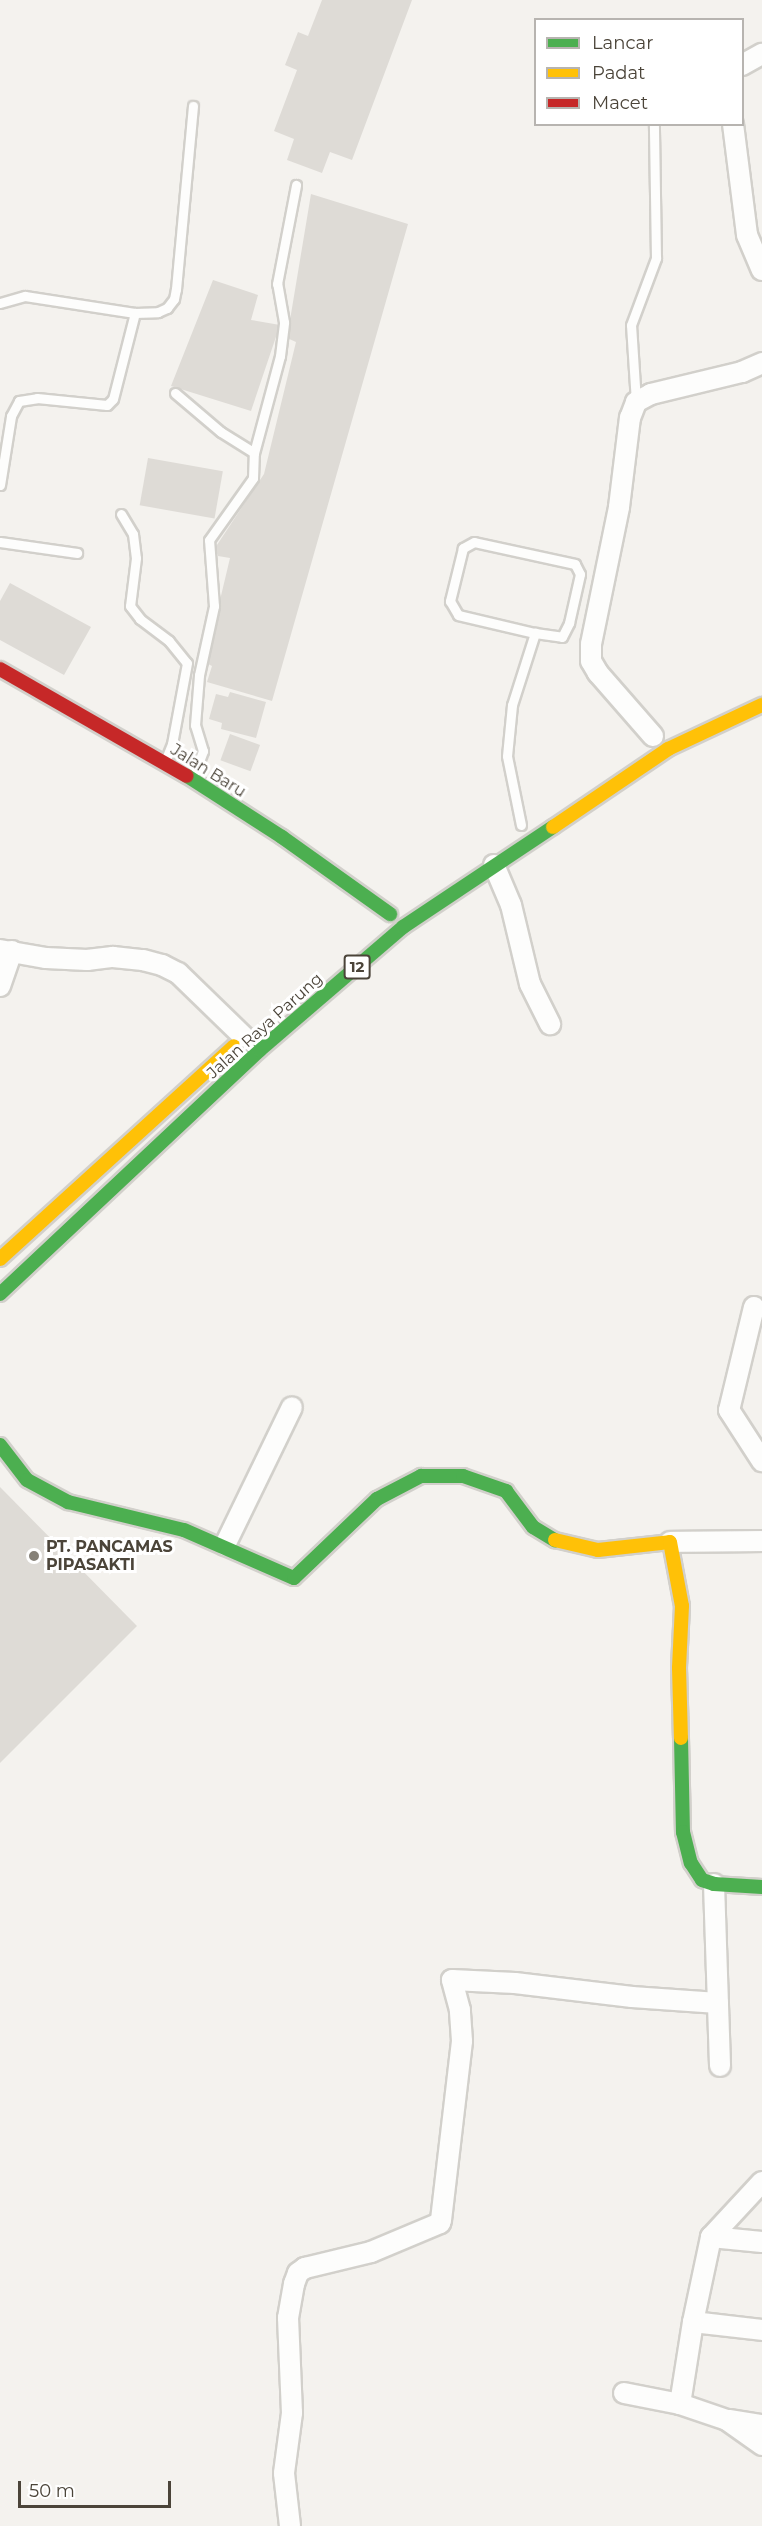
<!DOCTYPE html>
<style>
body{margin:0}
#map{position:relative;width:762px;height:2526px;overflow:hidden;background:#f4f2ee;font-family:Montserrat,sans-serif}
div>[style]{position:absolute}
.building>*{inset:0;background:#dedbd6;transform-origin:0 0}
.roads{filter:drop-shadow(2px 0 #d2d0cb) drop-shadow(-2px 0 #d2d0cb) drop-shadow(0 2px #d2d0cb) drop-shadow(0 -2px #d2d0cb)}
.lane>*{height:9px;margin:-4.5px;padding:0 4.5px;transform-origin:4.5px;border-radius:4.5px;background:#fdfdfc}
.street>*{height:20px;margin:-10px;padding:0 10px;transform-origin:10px;border-radius:10px;background:#fdfdfc}
.fast>*{height:14px;margin:-7px;padding:0 7px;transform-origin:7px;border-radius:7px;background:#4caf50}
.slow>*{height:14px;margin:-7px;padding:0 7px;transform-origin:7px;border-radius:7px;background:#ffc107}
.jam>*{height:14px;margin:-7px;padding:0 7px;transform-origin:7px;border-radius:7px;background:#c62828}
.dots>*{width:16px;height:16px;translate:-50% -50%;box-sizing:border-box;border:3px solid #fff;border-radius:50%}
span{translate:-50% -50%;white-space:nowrap;text-align:center;line-height:1.15;-webkit-text-stroke:6px #fff;paint-order:stroke}
.shield-label span{padding:2px 4px;background:#fff;border:2px solid;border-radius:4px;-webkit-text-stroke-width:0}
.shield-label{font-size:15px;color:#4b4439;font-weight:700}
.street-label{font-size:16px;color:#4b4439}
.poi-label{font-size:16px;color:#4b4439;font-weight:700}
.left{translate:0 -50%;text-align:left}
.legend{position:absolute;left:534px;top:18px;width:210px;height:108px;box-sizing:border-box;background:#fff;border:2px solid #b7b4b0;margin:0;padding:8px 10px;list-style:none;font-size:18px;color:#4b4439}
.legend li{display:flex;align-items:center;gap:12px;height:30px}
.legend b{width:30px;border:2px solid #b7b4b0}
.scale{position:absolute;left:18px;top:2481px;width:153px;height:27px;box-sizing:border-box;border:3px solid #4b4439;border-top:0;padding-left:8px;font-size:18px;line-height:21px;white-space:nowrap;color:#4b4439;-webkit-text-stroke:4px #fff;paint-order:stroke}
</style>
<div id="map">
<div class="building">
<i style="clip-path:polygon(322px 0,412px 0,352px 160px,330px 152px,322px 173px,287px 160px,294px 139px,274px 131px,297px 70px,285px 65px,298px 32px,308px 36px)"></i>
<i style="clip-path:polygon(311px 194px,408px 224px,272px 701px,207px 682px,212px 666px,206px 663px,212px 644px,210px 642px,230px 558px,218px 556px,215px 548px,264px 474px,296px 342px,287px 338px)"></i>
<i style="clip-path:polygon(213px 280px,258px 295px,251px 320px,280px 325px,251px 411px,171px 386px)"></i>
<i style="left:148px;top:458px;width:76px;height:48px;rotate:10deg"></i>
<i style="clip-path:polygon(10px 583px,91px 627px,64px 675px,0 640px,0 601px)"></i>
<i style="clip-path:polygon(230px 692px,266px 702px,256px 738px,221px 729px,222px 723px,209px 719px,216px 694px,228px 697px)"></i>
<i style="left:230px;top:734px;width:32px;height:28px;rotate:20deg"></i>
<i style="clip-path:polygon(0 1487px,137px 1626px,0 1763px)"></i>
</div>
<div class="roads">
<div class="lane">
<i style="left:0;top:303px;width:26px;rotate:-16deg"></i>
<i style="left:25px;top:296px;width:111px;rotate:8.8deg"></i>
<i style="left:135px;top:313px;width:23px;rotate:-2deg"></i>
<i style="left:158px;top:312px;width:10px;rotate:-24deg"></i>
<i style="left:167px;top:308px;width:11px;rotate:-52deg"></i>
<i style="left:174px;top:299px;width:10px;rotate:-79deg"></i>
<i style="left:176px;top:289px;width:184px;rotate:-84.7deg"></i>
<i style="left:175px;top:393px;width:60px;rotate:40.3deg"></i>
<i style="left:221px;top:432px;width:39px;rotate:32deg"></i>
<i style="left:636px;top:402px;width:77px;rotate:-93.7deg"></i>
<i style="left:631px;top:325px;width:72px;rotate:-69.5deg"></i>
<i style="left:656px;top:258px;width:134px;rotate:-90.9deg"></i>
<i style="left:0;top:485px;width:70px;rotate:-80.9deg"></i>
<i style="left:11px;top:416px;width:17px;rotate:-62deg"></i>
<i style="left:19px;top:401px;width:18px;rotate:-9deg"></i>
<i style="left:37px;top:398px;width:70px;rotate:5.7deg"></i>
<i style="left:107px;top:405px;width:8px;rotate:-45deg"></i>
<i style="left:113px;top:399px;width:89px;rotate:-75.7deg"></i>
<i style="left:121px;top:514px;width:23px;rotate:59deg"></i>
<i style="left:133px;top:534px;width:24px;rotate:83deg"></i>
<i style="left:136px;top:558px;width:48px;rotate:97.1deg"></i>
<i style="left:130px;top:606px;width:16px;rotate:52deg"></i>
<i style="left:140px;top:619px;width:36px;rotate:37deg"></i>
<i style="left:169px;top:641px;width:28px;rotate:51deg"></i>
<i style="left:187px;top:663px;width:82px;rotate:100.5deg"></i>
<i style="left:172px;top:744px;width:18px;rotate:112deg"></i>
<i style="left:0;top:542px;width:78px;rotate:8.1deg"></i>
<i style="left:193px;top:777px;width:28px;rotate:-69deg"></i>
<i style="left:203px;top:751px;width:27px;rotate:-107deg"></i>
<i style="left:195px;top:725px;width:50px;rotate:-85.4deg"></i>
<i style="left:199px;top:675px;width:71px;rotate:-77.7deg"></i>
<i style="left:214px;top:606px;width:66px;rotate:-94.3deg"></i>
<i style="left:209px;top:540px;width:76px;rotate:-54.6deg"></i>
<i style="left:253px;top:478px;width:25px;rotate:-88deg"></i>
<i style="left:254px;top:453px;width:100px;rotate:-75deg"></i>
<i style="left:280px;top:356px;width:34px;rotate:-83deg"></i>
<i style="left:284px;top:322px;width:39px;rotate:-100deg"></i>
<i style="left:277px;top:284px;width:101px;rotate:-79.1deg"></i>
<i style="left:521px;top:825px;width:70px;rotate:-101.5deg"></i>
<i style="left:507px;top:756px;width:51px;rotate:-84.4deg"></i>
<i style="left:512px;top:705px;width:76px;rotate:-72.3deg"></i>
<i style="left:535px;top:633px;width:27px;rotate:8deg"></i>
<i style="left:562px;top:637px;width:16px;rotate:-63deg"></i>
<i style="left:569px;top:623px;width:50px;rotate:-77.3deg"></i>
<i style="left:580px;top:574px;width:11px;rotate:-117deg"></i>
<i style="left:575px;top:564px;width:103px;rotate:-167.7deg"></i>
<i style="left:474px;top:542px;width:13px;rotate:151deg"></i>
<i style="left:463px;top:548px;width:55px;rotate:103.8deg"></i>
<i style="left:450px;top:601px;width:16px;rotate:60deg"></i>
<i style="left:458px;top:615px;width:79px;rotate:13.2deg"></i>
</div>
<div class="street">
<i style="left:742px;top:65px;width:23px;rotate:-29deg"></i>
<i style="left:733px;top:124px;width:112px;rotate:82.8deg"></i>
<i style="left:747px;top:235px;width:38px;rotate:67deg"></i>
<i style="left:653px;top:736px;width:84px;rotate:-131.1deg"></i>
<i style="left:598px;top:673px;width:14px;rotate:-120deg"></i>
<i style="left:591px;top:661px;width:17px;rotate:-90deg"></i>
<i style="left:591px;top:644px;width:140px;rotate:-78.4deg"></i>
<i style="left:619px;top:507px;width:90px;rotate:-83deg"></i>
<i style="left:630px;top:418px;width:17px;rotate:-69deg"></i>
<i style="left:636px;top:402px;width:17px;rotate:-28deg"></i>
<i style="left:651px;top:394px;width:94px;rotate:-13.6deg"></i>
<i style="left:742px;top:372px;width:22px;rotate:-24deg"></i>
<i style="left:494px;top:865px;width:43px;rotate:67deg"></i>
<i style="left:511px;top:905px;width:81px;rotate:76.5deg"></i>
<i style="left:530px;top:984px;width:45px;rotate:63.4deg"></i>
<i style="left:0;top:950px;width:47px;rotate:9.9deg"></i>
<i style="left:46px;top:958px;width:41px;rotate:2.8deg"></i>
<i style="left:87px;top:960px;width:26px;rotate:-7deg"></i>
<i style="left:113px;top:957px;width:30px;rotate:6deg"></i>
<i style="left:143px;top:960px;width:20px;rotate:15deg"></i>
<i style="left:162px;top:965px;width:18px;rotate:27deg"></i>
<i style="left:178px;top:973px;width:92px;rotate:44.1deg"></i>
<i style="left:0;top:986px;width:37px;rotate:-71deg"></i>
<i style="left:754px;top:1307px;width:106px;rotate:103.6deg"></i>
<i style="left:729px;top:1410px;width:61px;rotate:57.1deg"></i>
<i style="left:670px;top:1542px;width:92px;rotate:-0.6deg"></i>
<i style="left:225px;top:1545px;width:153px;rotate:-64.1deg"></i>
<i style="left:714px;top:1884px;width:182px;rotate:88.1deg"></i>
<i style="left:711px;top:2237px;width:51px;rotate:5.6deg"></i>
<i style="left:693px;top:2322px;width:69px;rotate:6.6deg"></i>
<i style="left:624px;top:2393px;width:57px;rotate:11.1deg"></i>
<i style="left:680px;top:2404px;width:50px;rotate:18.8deg"></i>
<i style="left:727px;top:2420px;width:43px;rotate:35.5deg"></i>
<i style="left:680px;top:2404px;width:83px;rotate:-81deg"></i>
<i style="left:693px;top:2322px;width:87px;rotate:-78deg"></i>
<i style="left:711px;top:2237px;width:75px;rotate:-47.2deg"></i>
<i style="left:729px;top:2420px;width:33px;rotate:9deg"></i>
<i style="left:290px;top:2526px;width:53px;rotate:-96.5deg"></i>
<i style="left:284px;top:2473px;width:61px;rotate:-82.4deg"></i>
<i style="left:292px;top:2413px;width:95px;rotate:-92.4deg"></i>
<i style="left:288px;top:2318px;width:35px;rotate:-80deg"></i>
<i style="left:294px;top:2284px;width:12px;rotate:-70deg"></i>
<i style="left:298px;top:2273px;width:9px;rotate:-36deg"></i>
<i style="left:305px;top:2268px;width:68px;rotate:-13.6deg"></i>
<i style="left:371px;top:2252px;width:75px;rotate:-22.8deg"></i>
<i style="left:440px;top:2223px;width:3px;rotate:-72deg"></i>
<i style="left:441px;top:2220px;width:180px;rotate:-83.3deg"></i>
<i style="left:462px;top:2041px;width:31px;rotate:-94deg"></i>
<i style="left:460px;top:2010px;width:31px;rotate:-105deg"></i>
<i style="left:452px;top:1980px;width:63px;rotate:2.7deg"></i>
<i style="left:515px;top:1983px;width:118px;rotate:6.8deg"></i>
<i style="left:632px;top:1997px;width:86px;rotate:4deg"></i>
</div>
<div class="fast">
<i style="left:187px;top:776px;width:113px;rotate:32.7deg"></i>
<i style="left:282px;top:837px;width:133px;rotate:35.5deg"></i>
<i style="left:0;top:1294px;width:357px;rotate:-43.2deg"></i>
<i style="left:260px;top:1050px;width:189px;rotate:-40.7deg"></i>
<i style="left:403px;top:927px;width:180px;rotate:-33.7deg"></i>
<i style="left:0;top:1445px;width:44px;rotate:52.4deg"></i>
<i style="left:27px;top:1480px;width:47px;rotate:28.2deg"></i>
<i style="left:68px;top:1502px;width:119px;rotate:13.6deg"></i>
<i style="left:184px;top:1530px;width:120px;rotate:23.6deg"></i>
<i style="left:294px;top:1578px;width:115px;rotate:-43.6deg"></i>
<i style="left:377px;top:1499px;width:50px;rotate:-27.6deg"></i>
<i style="left:421px;top:1476px;width:42px"></i>
<i style="left:463px;top:1476px;width:46px;rotate:19.2deg"></i>
<i style="left:506px;top:1491px;width:45px;rotate:53.1deg"></i>
<i style="left:533px;top:1527px;width:26px;rotate:31deg"></i>
<i style="left:681px;top:1738px;width:94px;rotate:88.8deg"></i>
<i style="left:683px;top:1832px;width:32px;rotate:76deg"></i>
<i style="left:691px;top:1863px;width:20px;rotate:57deg"></i>
<i style="left:702px;top:1880px;width:13px;rotate:18deg"></i>
<i style="left:714px;top:1884px;width:48px;rotate:3.6deg"></i>
</div>
<div class="slow">
<i style="left:553px;top:827px;width:139px;rotate:-34.1deg"></i>
<i style="left:668px;top:749px;width:104px;rotate:-25.1deg"></i>
<i style="left:0;top:1259px;width:316px;rotate:-42.3deg"></i>
<i style="left:555px;top:1540px;width:44px;rotate:13.1deg"></i>
<i style="left:598px;top:1550px;width:72px;rotate:-6.3deg"></i>
<i style="left:670px;top:1542px;width:65px;rotate:79.4deg"></i>
<i style="left:682px;top:1606px;width:62px;rotate:92.8deg"></i>
<i style="left:679px;top:1668px;width:70px;rotate:88.4deg"></i>
</div>
<div class="jam">
<i style="left:0;top:669px;width:215px;rotate:29.8deg"></i>
</div>
</div>
<div class="dots">
<i style="left:34px;top:1556px;background:#868178"></i>
</div>
<div class="shield-label">
<span style="left:357px;top:967px">12</span>
</div>
<div class="street-label">
<span style="left:208px;top:771px;rotate:32deg">Jalan Baru</span>
<span style="left:265px;top:1026px;rotate:-42deg">Jalan Raya Parung</span>
</div>
<div class="poi-label">
<span class="left" style="left:46px;top:1556px">PT. PANCAMAS<br>PIPASAKTI</span>
</div>
<ul class="legend">
<li><b style="height:8px;background:#4caf50"></b>Lancar</li>
<li><b style="height:8px;background:#ffc107"></b>Padat</li>
<li><b style="height:8px;background:#c62828"></b>Macet</li>
</ul>
<div class="scale">50 m</div>
</div>
